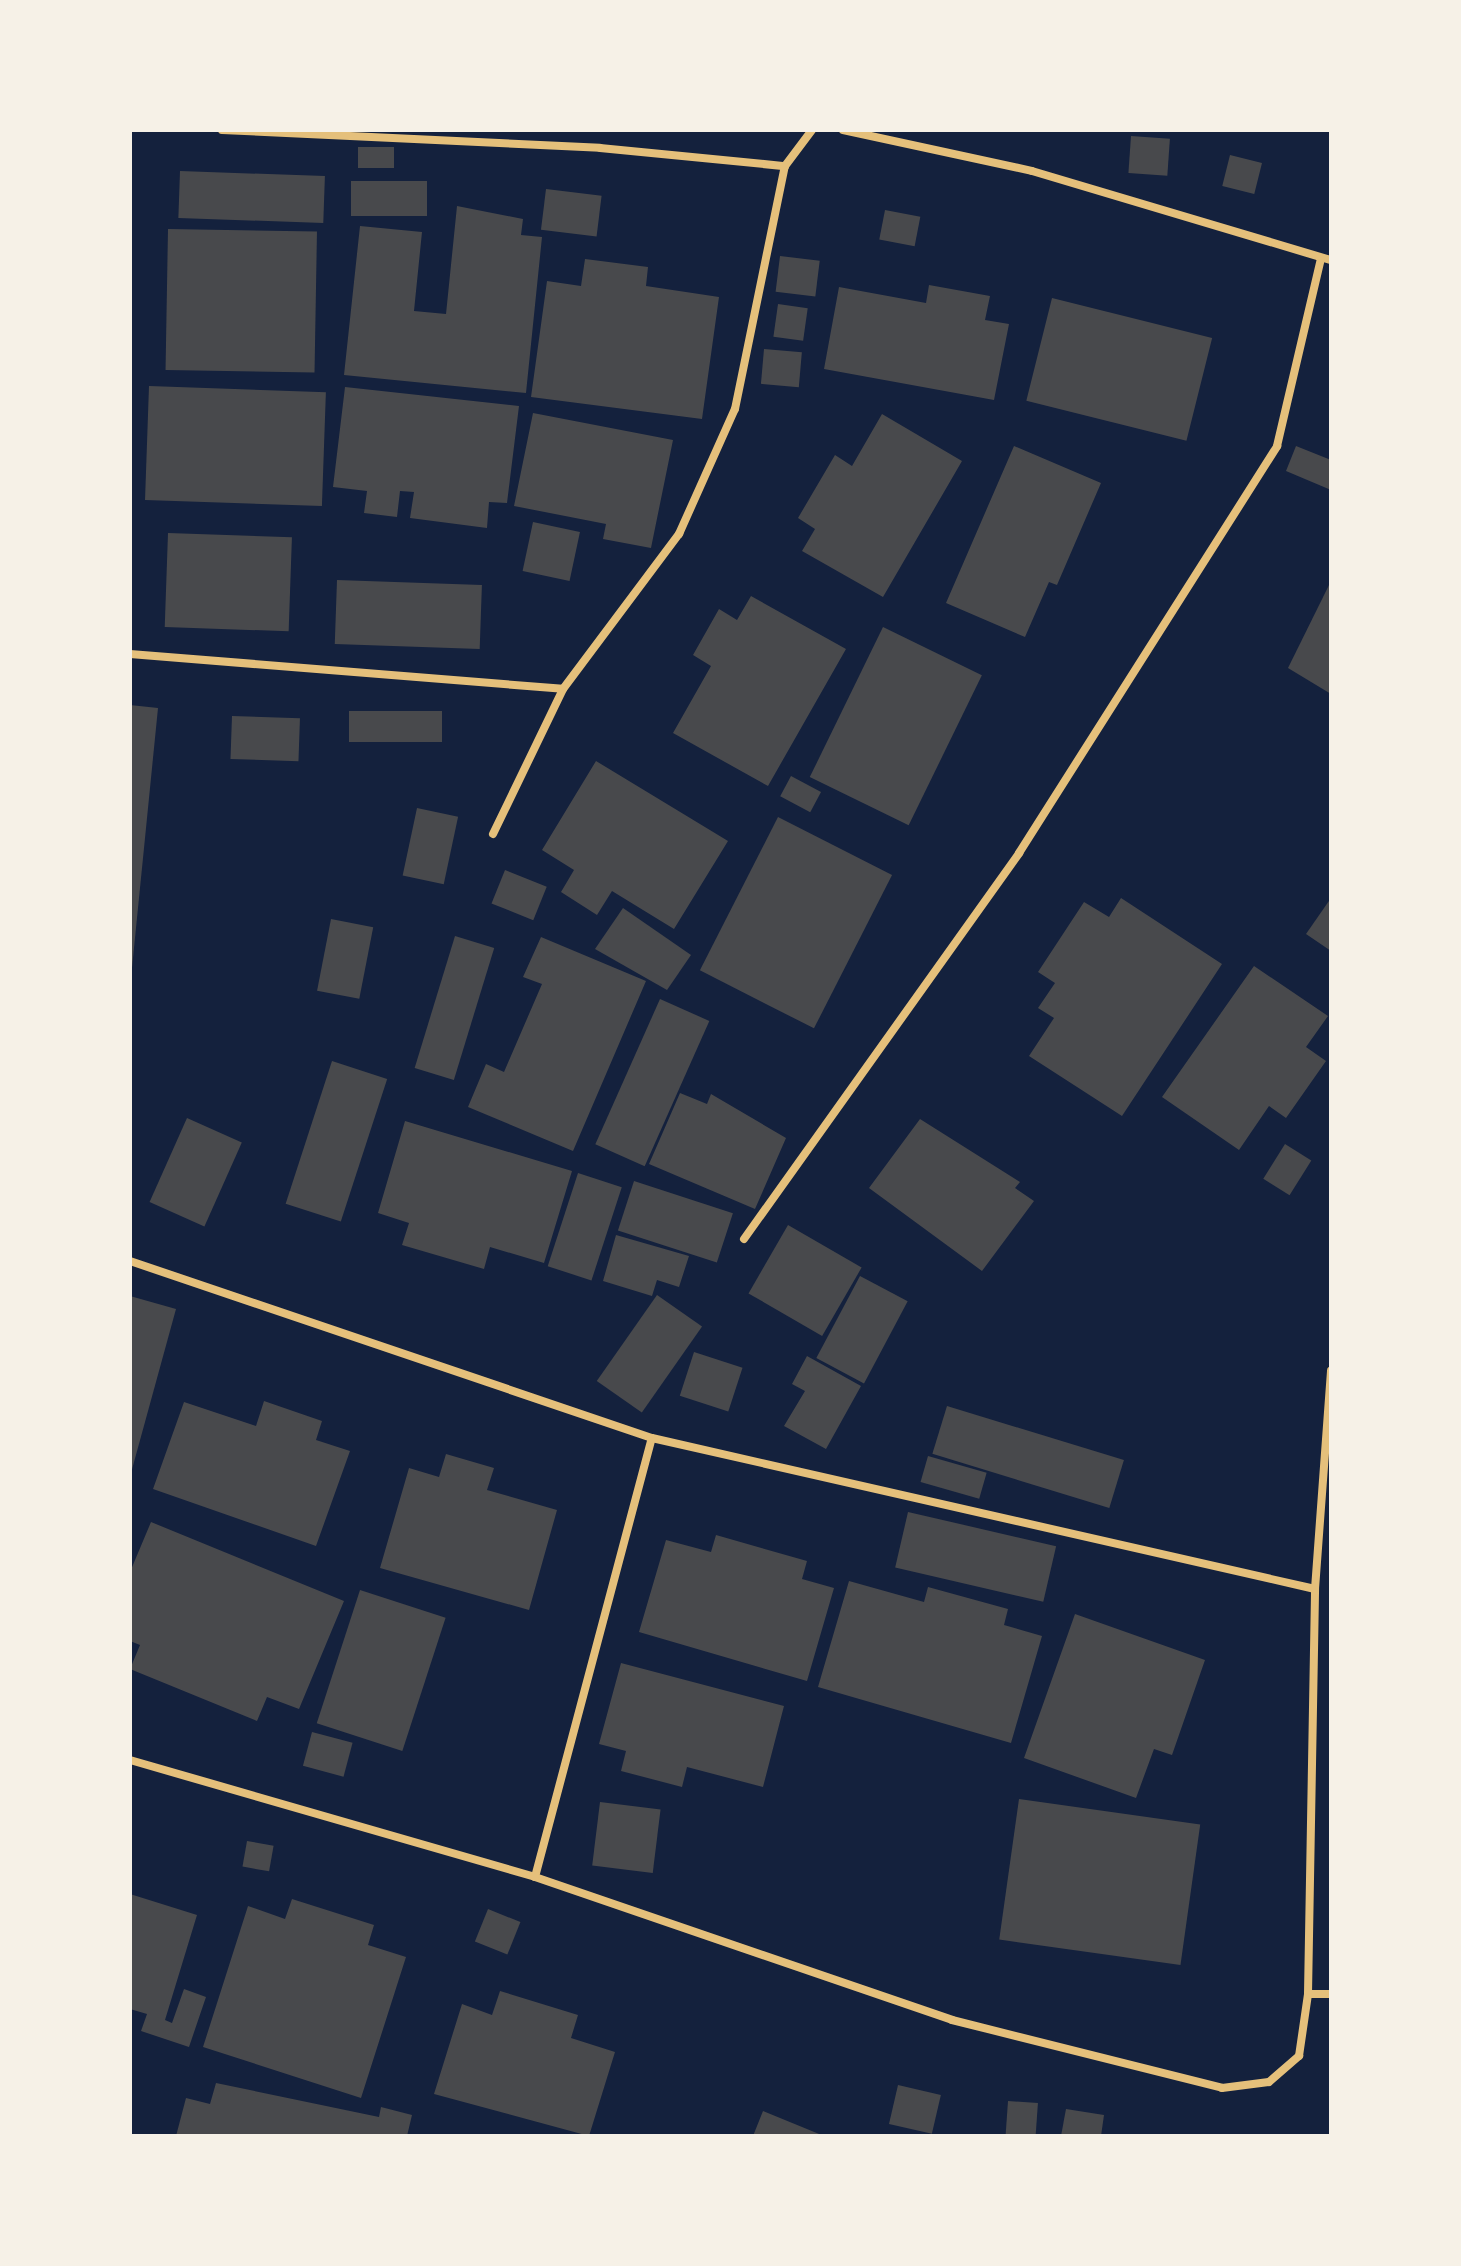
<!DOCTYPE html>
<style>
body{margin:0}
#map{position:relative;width:1461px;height:2266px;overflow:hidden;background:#14213d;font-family:"Varela Round",sans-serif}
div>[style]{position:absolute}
.building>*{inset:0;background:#48494c;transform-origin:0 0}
.minor>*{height:8px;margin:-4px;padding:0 4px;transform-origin:4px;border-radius:4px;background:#e5c07b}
span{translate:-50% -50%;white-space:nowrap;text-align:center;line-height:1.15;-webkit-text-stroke:7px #f6f1e7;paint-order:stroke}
.frame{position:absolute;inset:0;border:132px solid #f6f1e7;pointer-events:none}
</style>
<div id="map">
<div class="building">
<i style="left:1131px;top:136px;width:39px;height:37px;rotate:4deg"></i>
<i style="left:394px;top:147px;width:21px;height:36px;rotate:90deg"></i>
<i style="left:1230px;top:155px;width:33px;height:32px;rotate:14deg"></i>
<i style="left:180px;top:171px;width:145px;height:47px;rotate:2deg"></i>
<i style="left:351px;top:181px;width:76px;height:35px"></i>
<i style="left:546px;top:189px;width:56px;height:41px;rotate:7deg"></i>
<i style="clip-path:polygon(457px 206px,523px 219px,521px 235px,542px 237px,526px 393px,344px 375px,360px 226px,422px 232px,414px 311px,446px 314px)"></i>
<i style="left:885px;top:210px;width:36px;height:30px;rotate:11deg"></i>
<i style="left:168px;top:229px;width:149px;height:141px;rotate:1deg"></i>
<i style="left:780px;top:256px;width:40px;height:36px;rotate:7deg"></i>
<i style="clip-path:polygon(585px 259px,648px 267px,646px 286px,719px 297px,702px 419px,531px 397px,547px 281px,581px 286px)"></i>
<i style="clip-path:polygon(929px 285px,990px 296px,985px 320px,1009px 324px,994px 400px,824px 369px,839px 287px,926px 303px)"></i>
<i style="left:1052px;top:298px;width:165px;height:106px;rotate:14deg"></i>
<i style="left:778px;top:304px;width:30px;height:33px;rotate:8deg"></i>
<i style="left:764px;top:349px;width:38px;height:35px;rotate:5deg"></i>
<i style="left:149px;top:386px;width:177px;height:114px;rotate:2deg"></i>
<i style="clip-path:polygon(345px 387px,519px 406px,507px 503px,489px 502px,487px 528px,410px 518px,414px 492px,400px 491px,397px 517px,364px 513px,367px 491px,333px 487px)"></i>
<i style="clip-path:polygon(533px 413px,673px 440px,651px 548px,603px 539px,606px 524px,514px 506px)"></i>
<i style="clip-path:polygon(882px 414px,962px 461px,883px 597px,802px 551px,815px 529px,798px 518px,835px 455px,852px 466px)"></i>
<i style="clip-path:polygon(1014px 446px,1101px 483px,1057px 585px,1049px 582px,1025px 637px,946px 603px)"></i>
<i style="clip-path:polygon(1296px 446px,1331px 460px,1331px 490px,1286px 471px)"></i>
<i style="left:533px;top:522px;width:48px;height:50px;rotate:12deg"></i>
<i style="left:168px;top:533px;width:124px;height:94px;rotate:2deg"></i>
<i style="left:337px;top:580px;width:145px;height:64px;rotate:2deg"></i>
<i style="clip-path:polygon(1331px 581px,1331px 694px,1288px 668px)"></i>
<i style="clip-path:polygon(751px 596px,846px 649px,768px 786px,673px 733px,711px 666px,693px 655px,719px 609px,737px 620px)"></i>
<i style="left:883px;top:627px;width:110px;height:167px;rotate:26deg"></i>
<i style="clip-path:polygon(130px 705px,158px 708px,132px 968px,130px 968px)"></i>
<i style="left:349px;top:711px;width:93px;height:31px"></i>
<i style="left:232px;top:716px;width:68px;height:43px;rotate:2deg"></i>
<i style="clip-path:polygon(596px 761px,728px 841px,674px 929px,612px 891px,597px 915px,561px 892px,574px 870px,542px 850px)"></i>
<i style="left:791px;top:776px;width:34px;height:23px;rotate:28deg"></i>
<i style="left:417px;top:808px;width:42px;height:69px;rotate:12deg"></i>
<i style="left:778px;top:817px;width:128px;height:172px;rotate:27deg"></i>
<i style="left:505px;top:870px;width:45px;height:36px;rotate:22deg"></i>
<i style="clip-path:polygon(1121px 898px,1222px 964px,1122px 1116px,1029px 1056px,1054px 1018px,1038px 1008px,1055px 983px,1038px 972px,1084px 902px,1109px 917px)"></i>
<i style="clip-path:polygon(1331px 898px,1331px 951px,1306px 934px)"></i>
<i style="clip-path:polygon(623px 908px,691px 955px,667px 990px,595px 949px)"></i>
<i style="left:331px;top:919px;width:43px;height:73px;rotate:11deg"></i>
<i style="left:455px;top:936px;width:41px;height:138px;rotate:17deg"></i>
<i style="clip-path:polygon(541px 937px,646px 981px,573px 1151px,468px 1107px,486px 1064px,504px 1072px,542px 984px,523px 977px)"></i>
<i style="clip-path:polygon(1254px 966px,1328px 1016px,1306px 1047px,1326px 1061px,1286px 1118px,1269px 1106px,1239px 1150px,1162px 1097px)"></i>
<i style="left:660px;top:999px;width:54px;height:159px;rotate:24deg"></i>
<i style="left:332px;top:1061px;width:58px;height:150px;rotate:18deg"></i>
<i style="clip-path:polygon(680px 1093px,707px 1104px,711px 1094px,786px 1138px,755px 1209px,649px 1164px)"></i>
<i style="left:187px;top:1118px;width:60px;height:92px;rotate:24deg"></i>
<i style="clip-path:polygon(920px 1119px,1020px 1182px,1015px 1188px,1034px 1201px,982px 1271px,869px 1188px)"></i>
<i style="clip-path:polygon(405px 1121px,572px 1171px,544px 1263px,490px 1247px,484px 1269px,402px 1245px,409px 1223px,378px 1213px)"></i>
<i style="left:1285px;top:1144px;width:31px;height:41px;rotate:32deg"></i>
<i style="left:578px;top:1173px;width:46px;height:98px;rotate:18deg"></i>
<i style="left:634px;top:1181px;width:104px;height:52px;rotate:18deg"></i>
<i style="left:788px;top:1225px;width:85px;height:79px;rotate:30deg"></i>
<i style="clip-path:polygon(616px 1235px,689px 1256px,679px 1287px,657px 1280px,652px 1296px,603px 1281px)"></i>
<i style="left:860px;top:1276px;width:54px;height:93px;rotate:28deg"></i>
<i style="left:657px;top:1295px;width:55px;height:105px;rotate:35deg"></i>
<i style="clip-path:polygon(130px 1296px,176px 1309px,131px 1473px,130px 1473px)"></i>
<i style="left:694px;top:1352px;width:51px;height:46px;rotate:18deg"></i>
<i style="clip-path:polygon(807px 1356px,861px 1386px,826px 1449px,784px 1426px,805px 1391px,792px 1384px)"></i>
<i style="clip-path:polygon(264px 1401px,322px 1421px,316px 1440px,350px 1451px,316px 1546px,153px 1489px,184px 1402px,256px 1426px)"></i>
<i style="left:947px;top:1406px;width:185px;height:50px;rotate:17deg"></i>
<i style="clip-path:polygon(446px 1454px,494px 1468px,487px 1490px,557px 1510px,529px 1610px,380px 1568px,409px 1468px,439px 1477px)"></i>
<i style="left:928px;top:1456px;width:61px;height:27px;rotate:16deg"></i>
<i style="left:908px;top:1512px;width:152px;height:57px;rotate:13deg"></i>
<i style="clip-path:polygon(151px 1522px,344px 1601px,299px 1709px,267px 1697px,257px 1721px,130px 1669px,140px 1645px,130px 1641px,130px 1572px)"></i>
<i style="clip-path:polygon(716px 1535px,807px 1561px,802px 1579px,834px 1588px,807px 1681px,639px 1632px,666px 1540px,711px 1552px)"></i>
<i style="clip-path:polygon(849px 1581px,924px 1602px,928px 1587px,1008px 1609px,1004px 1625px,1042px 1636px,1011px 1743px,818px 1687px)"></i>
<i style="left:360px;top:1590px;width:90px;height:140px;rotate:18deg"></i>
<i style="clip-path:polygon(1075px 1614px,1205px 1660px,1172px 1755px,1154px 1749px,1136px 1798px,1024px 1758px)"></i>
<i style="clip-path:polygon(621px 1663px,784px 1706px,763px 1787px,687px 1767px,682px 1787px,621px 1771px,626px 1751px,599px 1744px)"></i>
<i style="left:312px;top:1732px;width:42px;height:35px;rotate:15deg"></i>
<i style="left:1019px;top:1799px;width:183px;height:142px;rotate:8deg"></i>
<i style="left:600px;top:1802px;width:61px;height:64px;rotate:7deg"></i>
<i style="left:247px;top:1841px;width:27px;height:26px;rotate:10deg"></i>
<i style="clip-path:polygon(130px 1894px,197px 1915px,165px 2020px,172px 2023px,184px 1989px,206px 1997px,189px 2047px,141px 2031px,147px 2014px,130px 2009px)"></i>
<i style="clip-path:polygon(292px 1899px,374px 1925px,368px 1945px,406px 1957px,361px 2098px,203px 2047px,248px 1906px,285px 1919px)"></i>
<i style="left:488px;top:1909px;width:35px;height:35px;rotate:22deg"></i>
<i style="clip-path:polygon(500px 1991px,578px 2015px,571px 2038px,615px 2052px,589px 2136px,434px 2094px,462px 2004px,492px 2015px)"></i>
<i style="clip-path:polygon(216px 2083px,379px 2117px,381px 2107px,412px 2115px,407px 2136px,176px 2136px,186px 2098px,210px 2104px)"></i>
<i style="left:898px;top:2085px;width:44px;height:40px;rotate:13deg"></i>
<i style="left:1008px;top:2101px;width:30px;height:35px;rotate:4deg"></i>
<i style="clip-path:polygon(1066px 2109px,1104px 2115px,1101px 2136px,1061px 2136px)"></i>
<i style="clip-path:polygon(763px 2111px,824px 2136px,753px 2136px)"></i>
</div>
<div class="minor">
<i style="left:222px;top:130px;width:378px;rotate:2.7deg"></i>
<i style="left:600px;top:148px;width:186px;rotate:5.6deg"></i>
<i style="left:785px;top:166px;width:45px;rotate:-53.1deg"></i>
<i style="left:843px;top:130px;width:193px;rotate:12.2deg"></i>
<i style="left:1032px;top:171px;width:312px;rotate:16.6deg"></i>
<i style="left:130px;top:654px;width:434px;rotate:4.6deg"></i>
<i style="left:493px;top:834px;width:161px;rotate:-64.2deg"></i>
<i style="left:563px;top:689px;width:194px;rotate:-53.2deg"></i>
<i style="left:679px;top:534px;width:137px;rotate:-65.9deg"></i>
<i style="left:735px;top:409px;width:248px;rotate:-78.4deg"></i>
<i style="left:744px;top:1239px;width:474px;rotate:-54.5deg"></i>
<i style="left:1019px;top:853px;width:482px;rotate:-57.6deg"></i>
<i style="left:1277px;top:446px;width:192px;rotate:-76.8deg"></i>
<i style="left:130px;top:1261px;width:551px;rotate:18.73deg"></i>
<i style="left:652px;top:1438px;width:680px;rotate:12.83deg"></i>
<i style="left:130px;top:1760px;width:422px;rotate:16.1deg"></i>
<i style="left:535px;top:1877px;width:441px;rotate:18.9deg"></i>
<i style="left:952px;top:2020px;width:278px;rotate:14.1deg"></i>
<i style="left:1222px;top:2088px;width:47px;rotate:-7.3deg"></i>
<i style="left:1269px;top:2082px;width:40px;rotate:-41deg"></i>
<i style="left:1299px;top:2056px;width:63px;rotate:-81.7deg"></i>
<i style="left:1308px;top:1994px;width:405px;rotate:-89deg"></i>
<i style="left:1315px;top:1589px;width:219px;rotate:-85.8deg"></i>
<i style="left:535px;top:1877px;width:454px;rotate:-75.1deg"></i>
<i style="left:1308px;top:1994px;width:23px"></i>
</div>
<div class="frame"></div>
</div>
